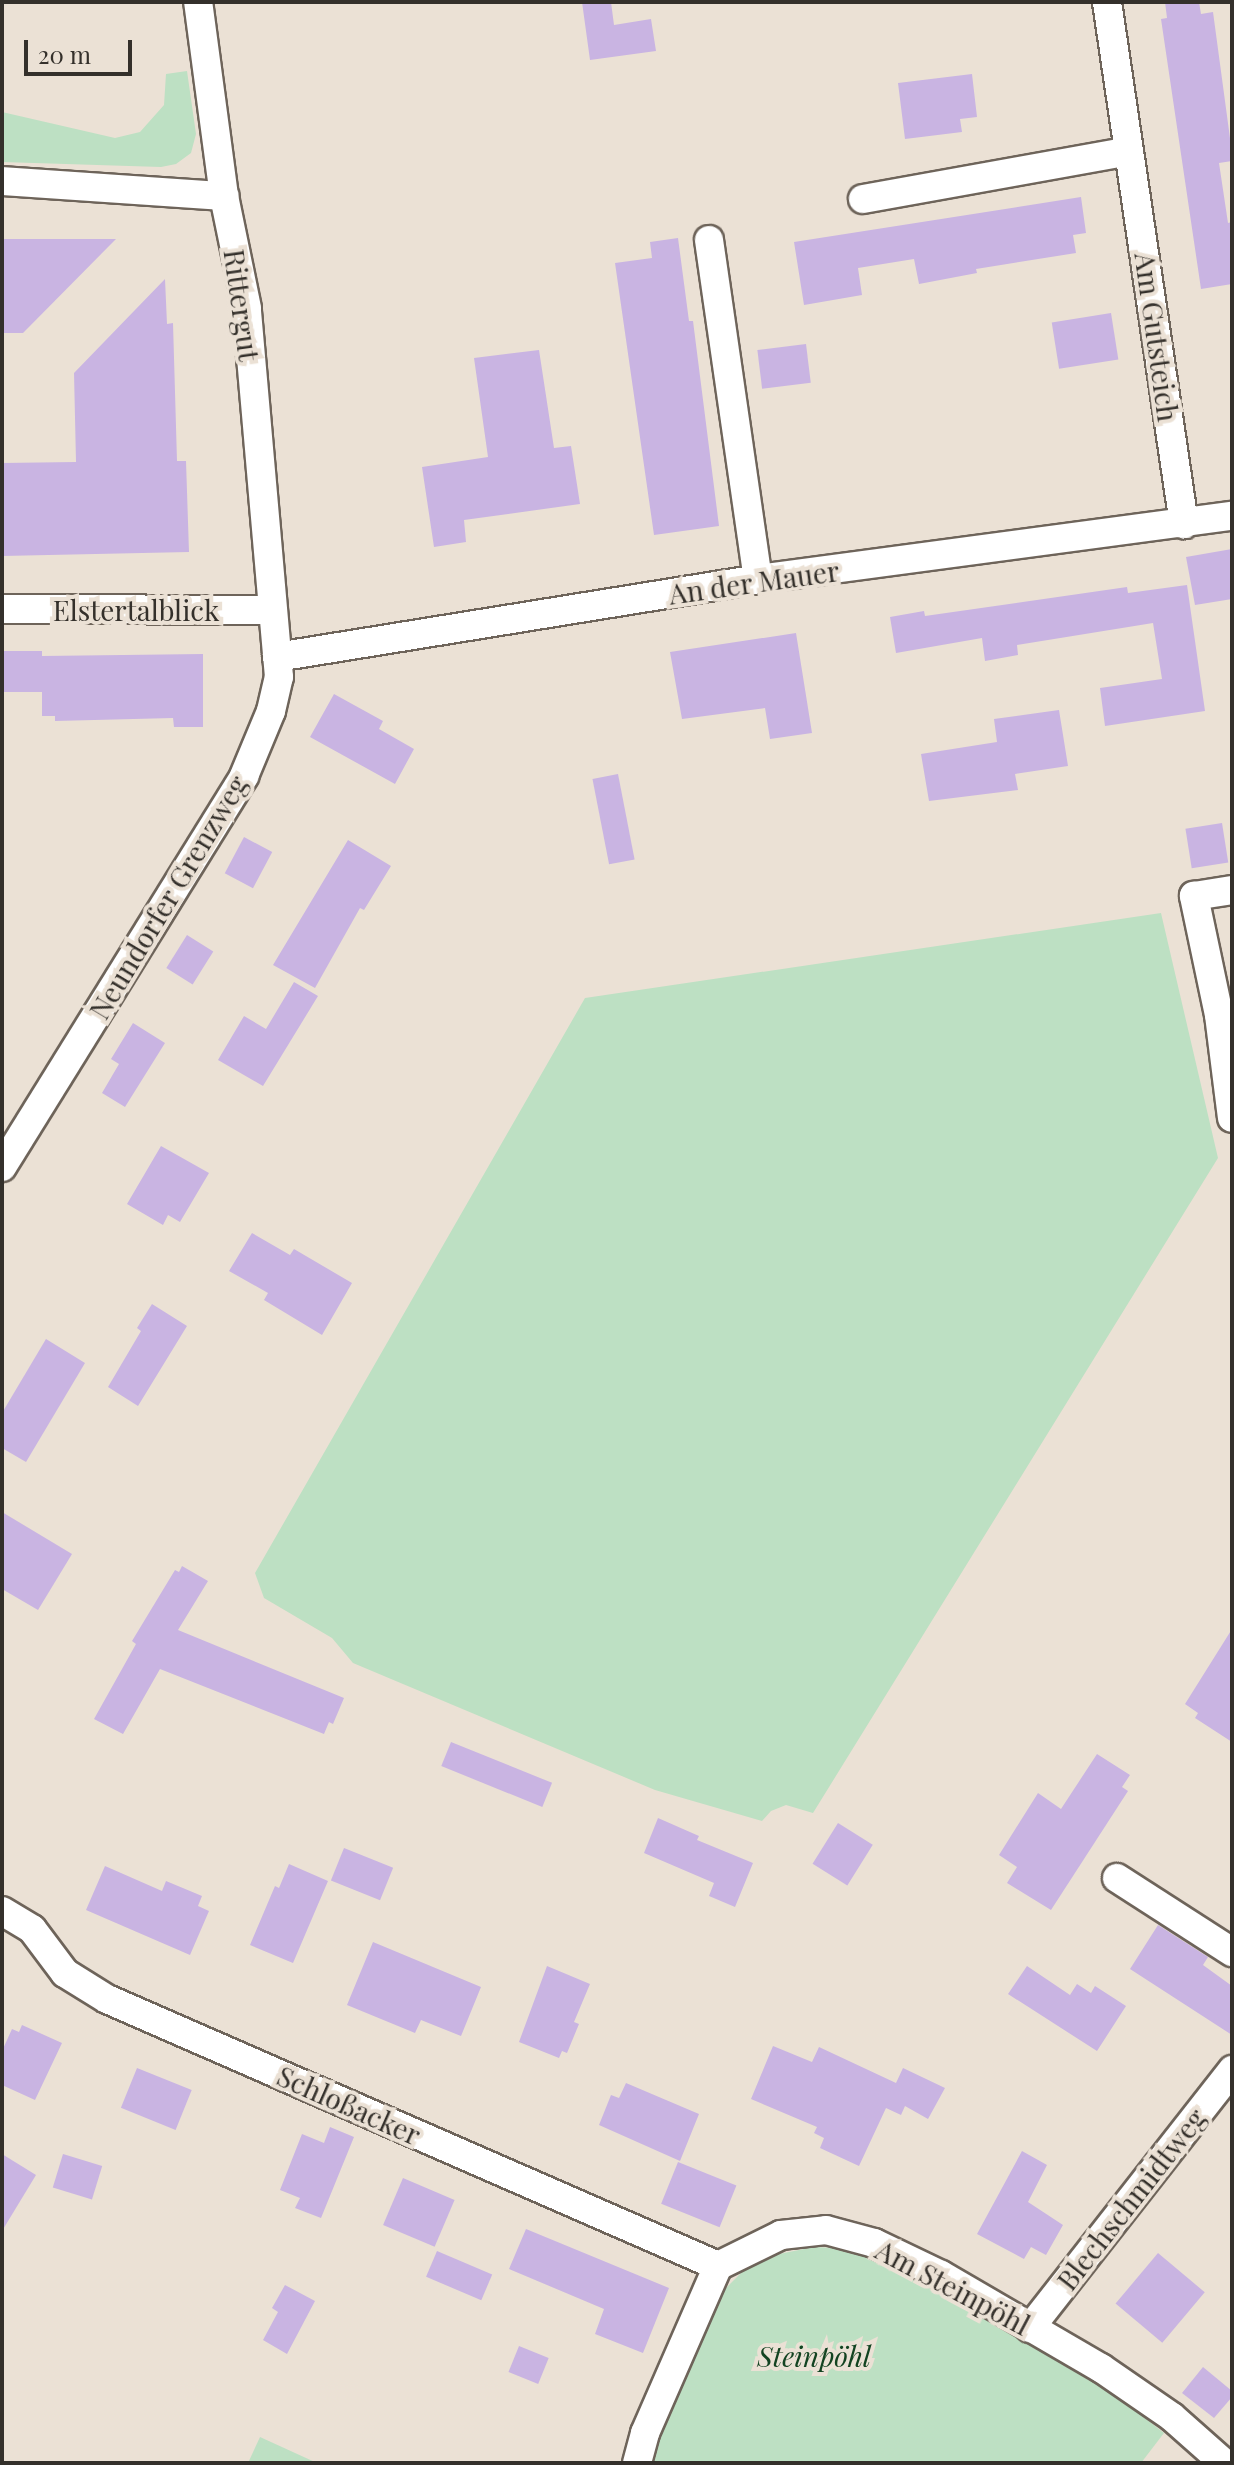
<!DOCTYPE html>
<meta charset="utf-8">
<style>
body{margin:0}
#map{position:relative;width:1234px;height:2465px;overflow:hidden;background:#ebe1d5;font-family:"Playfair Display",serif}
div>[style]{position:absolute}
.green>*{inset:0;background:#bde0c3}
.building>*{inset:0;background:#c9b4e2;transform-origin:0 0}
.roads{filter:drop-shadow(2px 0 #6e645a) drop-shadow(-2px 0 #6e645a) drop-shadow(0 2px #6e645a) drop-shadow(0 -2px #6e645a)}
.minor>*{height:28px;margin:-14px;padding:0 14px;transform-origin:14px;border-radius:14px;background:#fff}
span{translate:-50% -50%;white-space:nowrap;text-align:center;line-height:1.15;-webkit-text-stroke:8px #ebe1d5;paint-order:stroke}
.street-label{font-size:28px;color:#34302b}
.park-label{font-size:28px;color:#134321;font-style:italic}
.frame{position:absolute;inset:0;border:4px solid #34302b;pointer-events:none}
.scale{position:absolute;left:24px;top:40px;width:108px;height:36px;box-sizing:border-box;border:4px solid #34302b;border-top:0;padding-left:10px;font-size:24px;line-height:28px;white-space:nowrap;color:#34302b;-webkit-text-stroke:6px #ebe1d5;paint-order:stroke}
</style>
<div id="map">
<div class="green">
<i style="clip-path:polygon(187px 71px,196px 134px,191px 153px,176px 164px,161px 167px,2px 162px,2px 112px,115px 138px,140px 132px,164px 105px,166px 74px)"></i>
<i style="clip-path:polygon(1161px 913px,1218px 1158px,813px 1813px,786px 1805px,771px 1811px,762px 1821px,655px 1790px,353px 1663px,332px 1638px,264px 1598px,255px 1573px,585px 998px)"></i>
<i style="clip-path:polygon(814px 2247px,857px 2249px,905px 2264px,1058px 2350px,1164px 2433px,1141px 2463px,648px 2463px,674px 2391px,725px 2289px,743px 2271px,774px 2255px)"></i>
<i style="clip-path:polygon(260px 2437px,317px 2463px,248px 2463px)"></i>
</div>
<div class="building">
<i style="clip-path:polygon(582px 2px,611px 2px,614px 25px,651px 19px,656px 51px,590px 60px)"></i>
<i style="clip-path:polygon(1165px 2px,1199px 2px,1201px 14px,1213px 12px,1232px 153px,1232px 161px,1219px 163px,1228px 223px,1232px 222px,1232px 284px,1201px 289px,1161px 19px,1167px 18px)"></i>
<i style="clip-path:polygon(972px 74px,977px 117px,960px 119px,962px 132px,905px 139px,898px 83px)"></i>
<i style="clip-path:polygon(1081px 197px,1086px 233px,1073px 235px,1076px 253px,976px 269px,977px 273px,919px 284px,914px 259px,858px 268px,862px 295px,804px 305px,794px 242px)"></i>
<i style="clip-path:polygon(678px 238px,689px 321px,693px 321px,719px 526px,654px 535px,615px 263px,652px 258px,650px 242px)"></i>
<i style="clip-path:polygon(2px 239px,116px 239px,23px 333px,2px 333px)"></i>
<i style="clip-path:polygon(165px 279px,167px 324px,173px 323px,177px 461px,186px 461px,189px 552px,2px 556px,2px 463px,76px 462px,74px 373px)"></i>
<i style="left:1111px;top:313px;width:47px;height:60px;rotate:81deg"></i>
<i style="left:806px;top:344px;width:39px;height:49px;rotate:83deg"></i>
<i style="clip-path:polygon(539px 350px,554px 448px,571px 446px,580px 504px,464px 520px,466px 542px,434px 547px,422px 467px,488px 457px,474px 358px)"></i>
<i style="clip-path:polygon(1232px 549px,1232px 599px,1195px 605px,1186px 557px)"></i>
<i style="clip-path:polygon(1187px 585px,1205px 711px,1105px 726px,1100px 688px,1162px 679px,1153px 623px,1017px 645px,1018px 655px,985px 661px,982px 638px,896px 653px,890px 617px,924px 611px,925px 616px,1127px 587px,1128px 593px)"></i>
<i style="clip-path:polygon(796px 633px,812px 733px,770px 739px,765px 708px,682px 719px,670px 652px)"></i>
<i style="clip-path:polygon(2px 651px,42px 651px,42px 656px,203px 654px,203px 727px,174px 727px,173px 718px,55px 721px,55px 716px,42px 716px,42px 692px,2px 692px)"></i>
<i style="clip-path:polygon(334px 694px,383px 721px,379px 729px,414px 749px,395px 784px,310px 737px)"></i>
<i style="clip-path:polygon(1059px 710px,1068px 766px,1015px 774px,1018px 790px,929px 801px,921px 754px,997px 742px,994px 719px)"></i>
<i style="left:618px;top:774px;width:87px;height:26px;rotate:79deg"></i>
<i style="left:1222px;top:823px;width:40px;height:37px;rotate:81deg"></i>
<i style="left:244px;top:837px;width:32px;height:41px;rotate:28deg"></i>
<i style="clip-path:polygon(348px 840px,391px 866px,364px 910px,360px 908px,315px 988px,273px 965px)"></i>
<i style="left:187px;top:935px;width:31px;height:39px;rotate:32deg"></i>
<i style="clip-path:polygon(294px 982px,318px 996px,263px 1086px,218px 1060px,244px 1016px,266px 1029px)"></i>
<i style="clip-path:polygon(133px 1023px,165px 1043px,125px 1107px,102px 1093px,119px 1064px,111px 1059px)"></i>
<i style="clip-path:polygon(161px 1146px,209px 1173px,180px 1222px,168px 1215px,163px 1225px,127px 1204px)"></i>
<i style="clip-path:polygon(252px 1233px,290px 1255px,294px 1249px,352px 1283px,322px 1335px,264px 1300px,268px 1293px,229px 1271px)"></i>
<i style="clip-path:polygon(152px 1304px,187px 1326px,138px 1406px,108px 1387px,141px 1331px,137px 1328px)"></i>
<i style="clip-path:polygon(46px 1339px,85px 1363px,26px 1462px,2px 1448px,2px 1413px)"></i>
<i style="clip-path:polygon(2px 1512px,72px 1554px,38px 1610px,2px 1589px)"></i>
<i style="clip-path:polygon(182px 1566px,208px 1581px,178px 1630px,344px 1698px,333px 1724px,329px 1722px,324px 1734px,160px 1669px,123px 1734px,94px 1719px,136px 1644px,132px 1641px,175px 1570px,179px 1572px)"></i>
<i style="clip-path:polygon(1232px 1629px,1232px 1742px,1195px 1718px,1198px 1713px,1185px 1704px)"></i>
<i style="left:451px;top:1742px;width:109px;height:26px;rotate:22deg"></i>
<i style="clip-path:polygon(1097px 1754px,1130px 1775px,1122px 1787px,1128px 1791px,1051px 1910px,1007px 1883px,1017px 1867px,999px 1855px,1038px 1793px,1061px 1809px)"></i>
<i style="clip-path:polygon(658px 1818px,699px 1836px,697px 1840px,753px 1863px,735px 1907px,709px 1896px,714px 1883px,644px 1853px)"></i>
<i style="left:838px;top:1823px;width:41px;height:48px;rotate:32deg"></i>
<i style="left:344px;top:1848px;width:53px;height:35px;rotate:22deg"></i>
<i style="clip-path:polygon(289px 1864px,328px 1881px,293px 1963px,250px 1945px,275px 1886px,279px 1888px)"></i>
<i style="clip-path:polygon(105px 1866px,162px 1891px,166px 1881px,202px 1896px,198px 1906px,209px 1911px,190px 1955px,86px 1910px)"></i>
<i style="clip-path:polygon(1158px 1925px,1208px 1957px,1203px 1965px,1232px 1986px,1232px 2035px,1130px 1969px)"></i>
<i style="clip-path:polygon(373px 1942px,481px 1987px,461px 2036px,421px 2020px,415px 2033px,347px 2005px)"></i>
<i style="clip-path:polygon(547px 1966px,590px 1984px,574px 2022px,579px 2024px,567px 2053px,562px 2051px,559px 2058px,519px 2042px)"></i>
<i style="clip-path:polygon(1027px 1966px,1070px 1995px,1077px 1984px,1091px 1993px,1095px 1986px,1126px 2006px,1097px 2051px,1008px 1994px)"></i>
<i style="clip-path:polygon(22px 2025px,62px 2043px,35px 2100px,2px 2085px,2px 2051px,12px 2029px,19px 2032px)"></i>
<i style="clip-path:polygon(773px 2046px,812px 2062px,819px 2047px,896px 2083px,903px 2068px,945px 2088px,928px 2119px,905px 2106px,901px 2115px,886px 2108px,859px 2166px,820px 2148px,824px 2138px,814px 2133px,817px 2127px,751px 2099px)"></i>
<i style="left:137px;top:2068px;width:59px;height:43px;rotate:22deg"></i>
<i style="clip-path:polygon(626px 2083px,699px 2114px,680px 2161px,599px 2125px,611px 2095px,619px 2098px)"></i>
<i style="clip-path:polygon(330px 2127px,354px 2137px,321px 2218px,295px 2208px,300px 2198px,280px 2190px,302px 2134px,324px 2143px)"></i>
<i style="clip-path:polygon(1022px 2151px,1047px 2165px,1028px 2202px,1063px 2225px,1046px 2255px,1031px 2247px,1024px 2259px,977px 2234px)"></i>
<i style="clip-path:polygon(2px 2154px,36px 2175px,2px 2231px)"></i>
<i style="left:63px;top:2154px;width:41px;height:35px;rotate:17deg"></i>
<i style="left:678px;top:2162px;width:63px;height:45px;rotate:22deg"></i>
<i style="left:403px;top:2178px;width:56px;height:51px;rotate:23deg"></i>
<i style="clip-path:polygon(526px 2229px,669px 2288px,643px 2353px,595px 2334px,604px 2309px,509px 2269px)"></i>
<i style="left:437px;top:2251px;width:60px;height:28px;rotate:23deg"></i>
<i style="left:1158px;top:2253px;width:61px;height:66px;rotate:40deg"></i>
<i style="clip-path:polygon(285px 2285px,315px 2301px,287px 2354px,263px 2340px,278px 2312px,272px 2308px)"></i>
<i style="left:519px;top:2346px;width:32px;height:28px;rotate:22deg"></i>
<i style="clip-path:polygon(1203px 2367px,1232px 2391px,1232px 2397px,1214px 2418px,1182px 2393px)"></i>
</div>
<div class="roads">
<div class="minor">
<i style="left:1107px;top:2px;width:528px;rotate:81.61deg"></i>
<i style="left:2px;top:181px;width:223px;rotate:3.9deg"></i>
<i style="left:863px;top:199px;width:270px;rotate:-10.2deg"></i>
<i style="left:709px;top:240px;width:343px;rotate:81.8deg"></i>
<i style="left:2px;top:609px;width:268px;rotate:0.2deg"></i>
<i style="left:277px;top:657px;width:487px;rotate:-9.2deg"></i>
<i style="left:758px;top:579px;width:478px;rotate:-7.6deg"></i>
<i style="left:1232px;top:1118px;width:104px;rotate:-97.2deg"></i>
<i style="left:1219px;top:1015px;width:122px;rotate:-101.9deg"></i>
<i style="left:1194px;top:896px;width:38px;rotate:-9deg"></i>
<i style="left:2px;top:1167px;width:460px;rotate:-58.2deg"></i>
<i style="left:244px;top:776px;width:70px;rotate:-67.4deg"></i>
<i style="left:271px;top:711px;width:35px;rotate:-77deg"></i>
<i style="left:279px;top:677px;width:370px;rotate:-95deg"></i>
<i style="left:247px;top:308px;width:114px;rotate:-101.6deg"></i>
<i style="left:224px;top:196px;width:196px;rotate:-97.6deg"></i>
<i style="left:1117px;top:1878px;width:137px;rotate:32.8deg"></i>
<i style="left:2px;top:1911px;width:35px;rotate:31deg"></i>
<i style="left:32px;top:1929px;width:55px;rotate:53.1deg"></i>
<i style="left:65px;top:1973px;width:49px;rotate:31.8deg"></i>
<i style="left:107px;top:1999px;width:667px;rotate:23.6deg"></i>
<i style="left:1030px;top:2328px;width:328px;rotate:-51.9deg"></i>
<i style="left:637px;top:2463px;width:31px;rotate:-75deg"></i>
<i style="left:645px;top:2433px;width:182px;rotate:-66.4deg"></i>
<i style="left:718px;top:2266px;width:70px;rotate:-26.2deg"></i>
<i style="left:781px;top:2235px;width:45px;rotate:-6.3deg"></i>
<i style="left:826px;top:2230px;width:50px;rotate:15.2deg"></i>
<i style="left:874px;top:2243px;width:74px;rotate:25.5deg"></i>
<i style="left:941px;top:2275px;width:185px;rotate:30.2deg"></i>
<i style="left:1101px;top:2368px;width:86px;rotate:34.6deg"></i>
<i style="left:1172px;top:2417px;width:69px;rotate:41.5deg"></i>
</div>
</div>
<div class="street-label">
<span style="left:242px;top:305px;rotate:82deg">Rittergut</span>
<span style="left:1157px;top:337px;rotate:82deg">Am Gutsteich</span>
<span style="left:754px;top:582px;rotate:-8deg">An der Mauer</span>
<span style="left:136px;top:610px">Elstertalblick</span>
<span style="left:168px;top:897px;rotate:-59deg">Neundorfer Grenzweg</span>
<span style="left:349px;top:2105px;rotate:24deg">Schloßacker</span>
<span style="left:1131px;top:2199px;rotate:-52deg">Blechschmidtweg</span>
<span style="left:953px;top:2287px;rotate:28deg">Am Steinpöhl</span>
</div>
<div class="park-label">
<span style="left:814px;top:2356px">Steinpöhl</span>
</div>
<div class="frame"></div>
<div class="scale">20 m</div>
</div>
